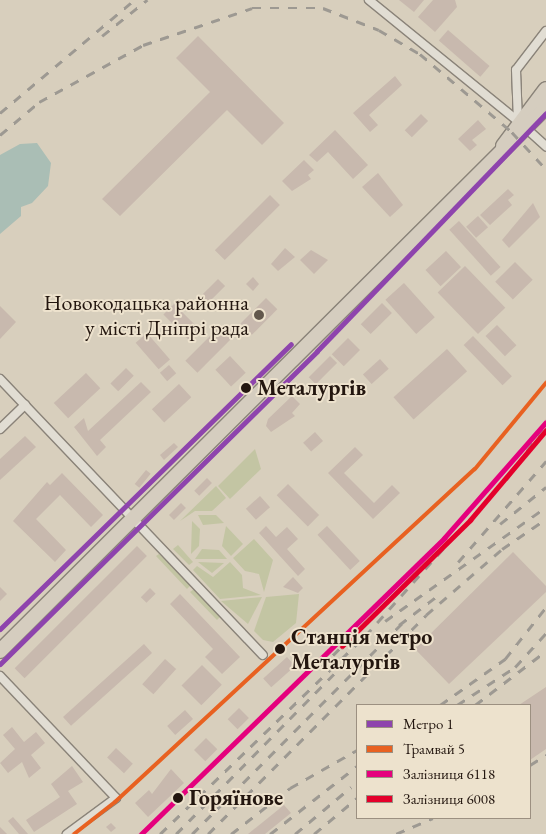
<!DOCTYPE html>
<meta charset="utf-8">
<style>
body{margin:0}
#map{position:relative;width:546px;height:834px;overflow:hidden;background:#d8cfbd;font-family:"EB Garamond",serif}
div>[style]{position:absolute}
.green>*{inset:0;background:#c3c5a3}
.water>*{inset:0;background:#aabeb5}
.building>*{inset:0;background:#c8b9ae;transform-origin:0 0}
.roads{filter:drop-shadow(1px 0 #8a8379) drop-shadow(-1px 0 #8a8379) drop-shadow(0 1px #8a8379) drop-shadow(0 -1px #8a8379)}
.street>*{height:8px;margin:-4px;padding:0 4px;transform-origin:4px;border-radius:4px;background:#e1ddd3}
.highway>*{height:14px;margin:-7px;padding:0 7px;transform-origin:7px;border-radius:7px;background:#d5cdbf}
.rail>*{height:2.5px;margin-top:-1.25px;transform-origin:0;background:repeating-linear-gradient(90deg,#9d9992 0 9px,transparent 0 18px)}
.rail-1>*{height:5px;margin:-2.5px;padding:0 2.5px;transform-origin:2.5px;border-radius:2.5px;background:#e5007d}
.rail-2>*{height:5px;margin:-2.5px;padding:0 2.5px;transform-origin:2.5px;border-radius:2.5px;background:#e4002b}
.tram-1>*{height:4px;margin:-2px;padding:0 2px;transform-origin:2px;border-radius:2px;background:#e86121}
.metro-1>*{height:5px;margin:-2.5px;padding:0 2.5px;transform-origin:2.5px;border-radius:2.5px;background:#8e44ad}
.dots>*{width:14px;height:14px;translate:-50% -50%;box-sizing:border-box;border:2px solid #ede2cd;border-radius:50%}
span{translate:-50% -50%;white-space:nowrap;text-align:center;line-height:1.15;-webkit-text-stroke:4px #ede2cd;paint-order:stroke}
.poi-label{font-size:22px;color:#23160f}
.right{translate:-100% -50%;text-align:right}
.stop-label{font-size:22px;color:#23160f;font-weight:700}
.left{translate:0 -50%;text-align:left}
.legend{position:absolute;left:356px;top:704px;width:175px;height:115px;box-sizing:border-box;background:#ede2cd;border:1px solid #9c9081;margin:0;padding:6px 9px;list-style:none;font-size:15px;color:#23160f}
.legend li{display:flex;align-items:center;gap:10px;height:25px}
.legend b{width:25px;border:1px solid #9c9081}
</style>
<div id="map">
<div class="green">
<i style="clip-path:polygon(255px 449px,261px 469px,230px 499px,218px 486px)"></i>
<i style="clip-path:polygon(216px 486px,226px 498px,212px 511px,195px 511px,180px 521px)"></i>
<i style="clip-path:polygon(198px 515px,216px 515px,224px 523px,203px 525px)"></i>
<i style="clip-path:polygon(192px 521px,200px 529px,199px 546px,191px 554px)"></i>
<i style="clip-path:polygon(226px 526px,243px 544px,231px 556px,222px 546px)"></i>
<i style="clip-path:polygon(254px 539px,273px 560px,264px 592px,259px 574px,245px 571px,233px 558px)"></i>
<i style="clip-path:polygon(178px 545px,193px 562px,189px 565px,173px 549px)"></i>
<i style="clip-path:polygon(202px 549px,219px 550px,227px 559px,195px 559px)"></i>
<i style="clip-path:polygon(159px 554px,191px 585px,187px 589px,156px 556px)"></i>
<i style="clip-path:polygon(198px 562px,224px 563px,212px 573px)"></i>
<i style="clip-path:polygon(230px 562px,242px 575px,243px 588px,261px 595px,220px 599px,193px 570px,197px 566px,213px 577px)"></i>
<i style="clip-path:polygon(194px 589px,220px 617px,217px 620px,190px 592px)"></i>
<i style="clip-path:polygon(299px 594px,296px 623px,273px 642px,263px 640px,254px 631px,266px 597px)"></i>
<i style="clip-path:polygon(262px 597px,248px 624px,221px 601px)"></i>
</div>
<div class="water">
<i style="clip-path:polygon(37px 143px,51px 163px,48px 186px,32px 203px,21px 207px,21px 216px,0 234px,0 155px,20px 144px)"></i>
</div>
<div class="building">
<i style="clip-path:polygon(399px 0,424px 0,414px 12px)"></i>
<i style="clip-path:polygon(433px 0,455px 0,457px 7px,435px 32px,418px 17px)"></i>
<i style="left:448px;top:30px;width:55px;height:14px;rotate:41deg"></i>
<i style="clip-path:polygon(198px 36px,284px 123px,262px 145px,227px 110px,120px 216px,102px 199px,210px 92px,176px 58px)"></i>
<i style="clip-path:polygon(395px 76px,402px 85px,369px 115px,378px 125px,370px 132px,353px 113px)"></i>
<i style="left:421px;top:114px;width:10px;height:23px;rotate:45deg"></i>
<i style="clip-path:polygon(478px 120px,486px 129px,472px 140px,477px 145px,470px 151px,458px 139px)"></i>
<i style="clip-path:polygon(335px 130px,368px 165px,353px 179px,328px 152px,317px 162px,309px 155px)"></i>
<i style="clip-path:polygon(304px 160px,314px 170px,308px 175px,311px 179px,292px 191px,282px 181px)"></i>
<i style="clip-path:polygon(378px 173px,403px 205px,390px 217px,362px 187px)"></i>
<i style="clip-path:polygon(508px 189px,514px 195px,508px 200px,512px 205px,490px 225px,480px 215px)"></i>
<i style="left:270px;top:195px;width:14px;height:78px;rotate:45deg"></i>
<i style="clip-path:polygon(533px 203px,540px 217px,509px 248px,502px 240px)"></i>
<i style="left:478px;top:216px;width:15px;height:16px;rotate:48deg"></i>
<i style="left:459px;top:221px;width:62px;height:13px;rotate:48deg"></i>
<i style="clip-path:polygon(285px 248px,295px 257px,278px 271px,271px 264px)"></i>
<i style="clip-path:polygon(311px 250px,328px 260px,314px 274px,300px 260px)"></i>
<i style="left:446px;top:251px;width:22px;height:28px;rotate:47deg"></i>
<i style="left:515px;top:262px;width:25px;height:28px;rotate:45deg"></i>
<i style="left:465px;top:266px;width:58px;height:38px;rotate:46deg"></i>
<i style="clip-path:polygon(253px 277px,259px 284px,253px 291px,246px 284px)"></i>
<i style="left:218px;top:279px;width:10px;height:28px;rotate:45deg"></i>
<i style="left:404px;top:283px;width:46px;height:25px;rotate:48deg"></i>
<i style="left:266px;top:298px;width:16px;height:36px;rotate:45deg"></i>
<i style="left:382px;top:303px;width:14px;height:30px;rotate:45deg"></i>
<i style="left:174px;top:304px;width:38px;height:15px;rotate:45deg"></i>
<i style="clip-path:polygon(0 306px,16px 322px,0 339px)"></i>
<i style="left:497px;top:325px;width:28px;height:16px;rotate:46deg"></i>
<i style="left:220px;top:326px;width:17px;height:49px;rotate:45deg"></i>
<i style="left:147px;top:333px;width:35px;height:15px;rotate:49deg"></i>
<i style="left:473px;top:336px;width:56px;height:13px;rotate:46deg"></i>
<i style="left:348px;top:338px;width:17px;height:23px;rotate:45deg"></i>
<i style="left:447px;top:349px;width:30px;height:72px;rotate:48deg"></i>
<i style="left:230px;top:356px;width:23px;height:20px;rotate:47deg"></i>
<i style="left:330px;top:356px;width:10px;height:30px;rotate:45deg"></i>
<i style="left:380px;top:359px;width:13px;height:23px;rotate:48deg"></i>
<i style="left:169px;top:365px;width:11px;height:12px;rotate:49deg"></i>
<i style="left:126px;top:368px;width:11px;height:22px;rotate:45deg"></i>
<i style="left:86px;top:373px;width:21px;height:44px;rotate:47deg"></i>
<i style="clip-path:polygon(141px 382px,151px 392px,100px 440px,106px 447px,97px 456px,74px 427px,84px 418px,88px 431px)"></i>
<i style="left:179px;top:384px;width:18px;height:37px;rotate:47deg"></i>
<i style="clip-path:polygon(292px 396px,300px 404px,292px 413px,295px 416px,271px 432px,266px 426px,268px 419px)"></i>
<i style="left:315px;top:432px;width:12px;height:16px;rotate:48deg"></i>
<i style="clip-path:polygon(25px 436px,36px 447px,0 480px,0 459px)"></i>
<i style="clip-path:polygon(174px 443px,178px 447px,164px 460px,160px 455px)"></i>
<i style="clip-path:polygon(355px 447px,363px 455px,344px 473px,374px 503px,392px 485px,400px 493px,373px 519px,328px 473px)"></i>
<i style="left:146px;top:470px;width:6px;height:18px;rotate:39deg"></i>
<i style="clip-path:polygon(62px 473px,103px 515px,91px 527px,60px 495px,36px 519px,66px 550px,55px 562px,13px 521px,47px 482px,50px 485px)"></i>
<i style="left:207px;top:478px;width:7px;height:18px;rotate:45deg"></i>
<i style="left:288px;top:484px;width:44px;height:16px;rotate:45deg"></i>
<i style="left:260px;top:496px;width:15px;height:19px;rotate:48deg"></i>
<i style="left:181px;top:503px;width:7px;height:17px;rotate:45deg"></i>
<i style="clip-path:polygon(266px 526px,276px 537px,287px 527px,298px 539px,287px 549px,305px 569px,298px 576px,259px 533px)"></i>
<i style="left:327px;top:526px;width:48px;height:13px;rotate:47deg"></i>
<i style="left:137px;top:546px;width:14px;height:173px;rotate:45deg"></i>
<i style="clip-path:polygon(513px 552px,546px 586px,546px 592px,449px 684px,415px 649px)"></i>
<i style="clip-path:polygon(293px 577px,303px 588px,298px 593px,283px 587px)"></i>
<i style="clip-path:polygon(0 587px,7px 594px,0 601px)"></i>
<i style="left:150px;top:588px;width:8px;height:13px;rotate:45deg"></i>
<i style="clip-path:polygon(180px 594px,240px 657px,222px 674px,205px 657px,213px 649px,170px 604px)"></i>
<i style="left:144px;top:644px;width:12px;height:109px;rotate:48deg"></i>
<i style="left:287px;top:657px;width:12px;height:32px;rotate:48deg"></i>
<i style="left:165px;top:659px;width:15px;height:34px;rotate:42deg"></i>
<i style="left:202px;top:665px;width:28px;height:29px;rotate:45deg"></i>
<i style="clip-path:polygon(546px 687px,546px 749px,530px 760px,530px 705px,519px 705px)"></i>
<i style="left:239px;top:708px;width:14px;height:16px;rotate:45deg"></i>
<i style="left:185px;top:710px;width:12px;height:24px;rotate:48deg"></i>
<i style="clip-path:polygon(12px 727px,24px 742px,36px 732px,45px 743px,31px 755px,41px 768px,29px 778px,22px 762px,8px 773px,0 763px,15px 749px,3px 735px)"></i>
<i style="left:206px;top:738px;width:16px;height:17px;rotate:45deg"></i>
<i style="left:116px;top:748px;width:23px;height:13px;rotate:43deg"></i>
<i style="clip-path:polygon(72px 766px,83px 782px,68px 791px,77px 804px,34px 832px,26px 820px,60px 797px,51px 784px)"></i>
<i style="clip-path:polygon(171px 769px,184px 783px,148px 817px,135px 803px,149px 790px,152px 794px)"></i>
<i style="clip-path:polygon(284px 805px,291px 813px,265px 834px,248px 834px)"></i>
<i style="clip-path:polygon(13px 817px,28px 834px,19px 834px,8px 821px)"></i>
<i style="clip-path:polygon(111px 823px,116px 828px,111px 832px,106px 827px)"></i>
<i style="clip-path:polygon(0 827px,7px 834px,0 834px)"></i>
</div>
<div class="roads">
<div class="street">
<i style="left:369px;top:0;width:192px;rotate:39.1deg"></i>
<i style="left:546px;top:31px;width:49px;rotate:127.6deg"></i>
<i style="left:516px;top:70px;width:51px;rotate:87.8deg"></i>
<i style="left:518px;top:121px;width:38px;rotate:42deg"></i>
<i style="left:0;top:379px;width:381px;rotate:46.4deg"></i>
<i style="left:0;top:429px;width:35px;rotate:-44deg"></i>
<i style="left:0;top:676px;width:168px;rotate:46.4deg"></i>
<i style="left:116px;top:798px;width:61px;rotate:143.7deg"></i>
</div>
<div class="highway">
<i style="left:503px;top:146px;width:71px;rotate:-53deg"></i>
<i style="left:0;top:651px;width:771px;rotate:-44.89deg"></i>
</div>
</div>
<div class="rail">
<i style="left:102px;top:36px;width:58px;rotate:-38.7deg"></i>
<i style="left:0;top:113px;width:175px;rotate:-40.1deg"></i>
<i style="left:0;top:135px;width:51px;rotate:-40.2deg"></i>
<i style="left:39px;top:102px;width:119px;rotate:-28.7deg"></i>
<i style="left:143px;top:45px;width:115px;rotate:-18.7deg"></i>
<i style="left:252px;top:8px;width:71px"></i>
<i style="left:323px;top:8px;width:60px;rotate:21.4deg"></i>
<i style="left:379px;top:30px;width:48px;rotate:30.3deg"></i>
<i style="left:420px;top:54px;width:121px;rotate:40.3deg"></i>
<i style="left:512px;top:132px;width:50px;rotate:47.4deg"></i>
<i style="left:506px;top:480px;width:69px;rotate:-54.5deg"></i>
<i style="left:500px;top:524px;width:59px;rotate:-38.8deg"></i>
<i style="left:502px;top:549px;width:53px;rotate:-34.3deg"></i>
<i style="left:458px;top:562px;width:134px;rotate:-48.9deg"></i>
<i style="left:385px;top:621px;width:197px;rotate:-35.3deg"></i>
<i style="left:399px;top:625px;width:48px;rotate:-37.3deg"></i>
<i style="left:320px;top:668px;width:31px;rotate:-45deg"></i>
<i style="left:440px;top:705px;width:80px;rotate:-35.3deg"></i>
<i style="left:505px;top:659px;width:66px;rotate:-51.7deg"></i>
<i style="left:457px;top:705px;width:69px;rotate:-33.2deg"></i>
<i style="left:515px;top:667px;width:46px;rotate:-47.6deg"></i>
<i style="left:475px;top:705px;width:89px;rotate:-37.3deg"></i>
<i style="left:530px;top:765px;width:19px;rotate:-32deg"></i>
<i style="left:160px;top:834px;width:285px;rotate:-44deg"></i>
<i style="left:365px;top:636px;width:127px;rotate:-48.2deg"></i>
<i style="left:176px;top:834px;width:226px;rotate:-45.4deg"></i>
<i style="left:192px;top:834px;width:302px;rotate:-45.1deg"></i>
<i style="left:208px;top:834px;width:309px;rotate:-45.1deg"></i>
<i style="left:426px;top:615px;width:108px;rotate:-40.9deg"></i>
<i style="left:231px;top:834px;width:75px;rotate:-37.9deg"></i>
<i style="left:290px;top:788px;width:77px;rotate:-29.6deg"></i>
<i style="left:270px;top:834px;width:110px;rotate:-38deg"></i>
<i style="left:295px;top:834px;width:73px;rotate:-40deg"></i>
<i style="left:314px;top:834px;width:56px;rotate:-39.9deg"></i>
<i style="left:396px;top:834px;width:40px;rotate:-23.4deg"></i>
</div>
<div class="rail-1">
<i style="left:141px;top:834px;width:424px;rotate:-44.3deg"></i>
<i style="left:444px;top:538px;width:154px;rotate:-48.7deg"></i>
</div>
<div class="rail-2">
<i style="left:342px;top:646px;width:180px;rotate:-44.5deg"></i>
<i style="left:470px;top:520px;width:118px;rotate:-49.8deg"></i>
</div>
<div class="tram-1">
<i style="left:74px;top:834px;width:52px;rotate:-38deg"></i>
<i style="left:115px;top:802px;width:490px;rotate:-42.8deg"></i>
<i style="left:475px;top:469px;width:112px;rotate:-50.5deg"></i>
</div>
<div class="metro-1">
<i style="left:0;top:629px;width:407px;rotate:-44.4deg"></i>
<i style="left:0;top:664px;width:445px;rotate:-44.6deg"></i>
<i style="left:317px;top:351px;width:330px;rotate:-46.1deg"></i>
</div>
<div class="dots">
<i style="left:259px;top:315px;background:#62574c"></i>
<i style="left:246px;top:388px;background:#23160f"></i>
<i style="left:280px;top:649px;background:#23160f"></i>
<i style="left:178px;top:798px;background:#23160f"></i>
</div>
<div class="poi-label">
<span class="right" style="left:249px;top:315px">Новокодацька районна<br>у місті Дніпрі рада</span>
</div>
<div class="stop-label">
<span class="left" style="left:257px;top:388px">Металургів</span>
<span class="left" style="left:291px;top:649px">Станція метро<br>Металургів</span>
<span class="left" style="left:189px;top:798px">Горяїнове</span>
</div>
<ul class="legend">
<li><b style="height:6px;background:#8e44ad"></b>Метро 1</li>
<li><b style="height:6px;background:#e86121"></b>Трамвай 5</li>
<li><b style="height:6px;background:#e5007d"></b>Залізниця 6118</li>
<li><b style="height:6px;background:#e4002b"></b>Залізниця 6008</li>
</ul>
</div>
